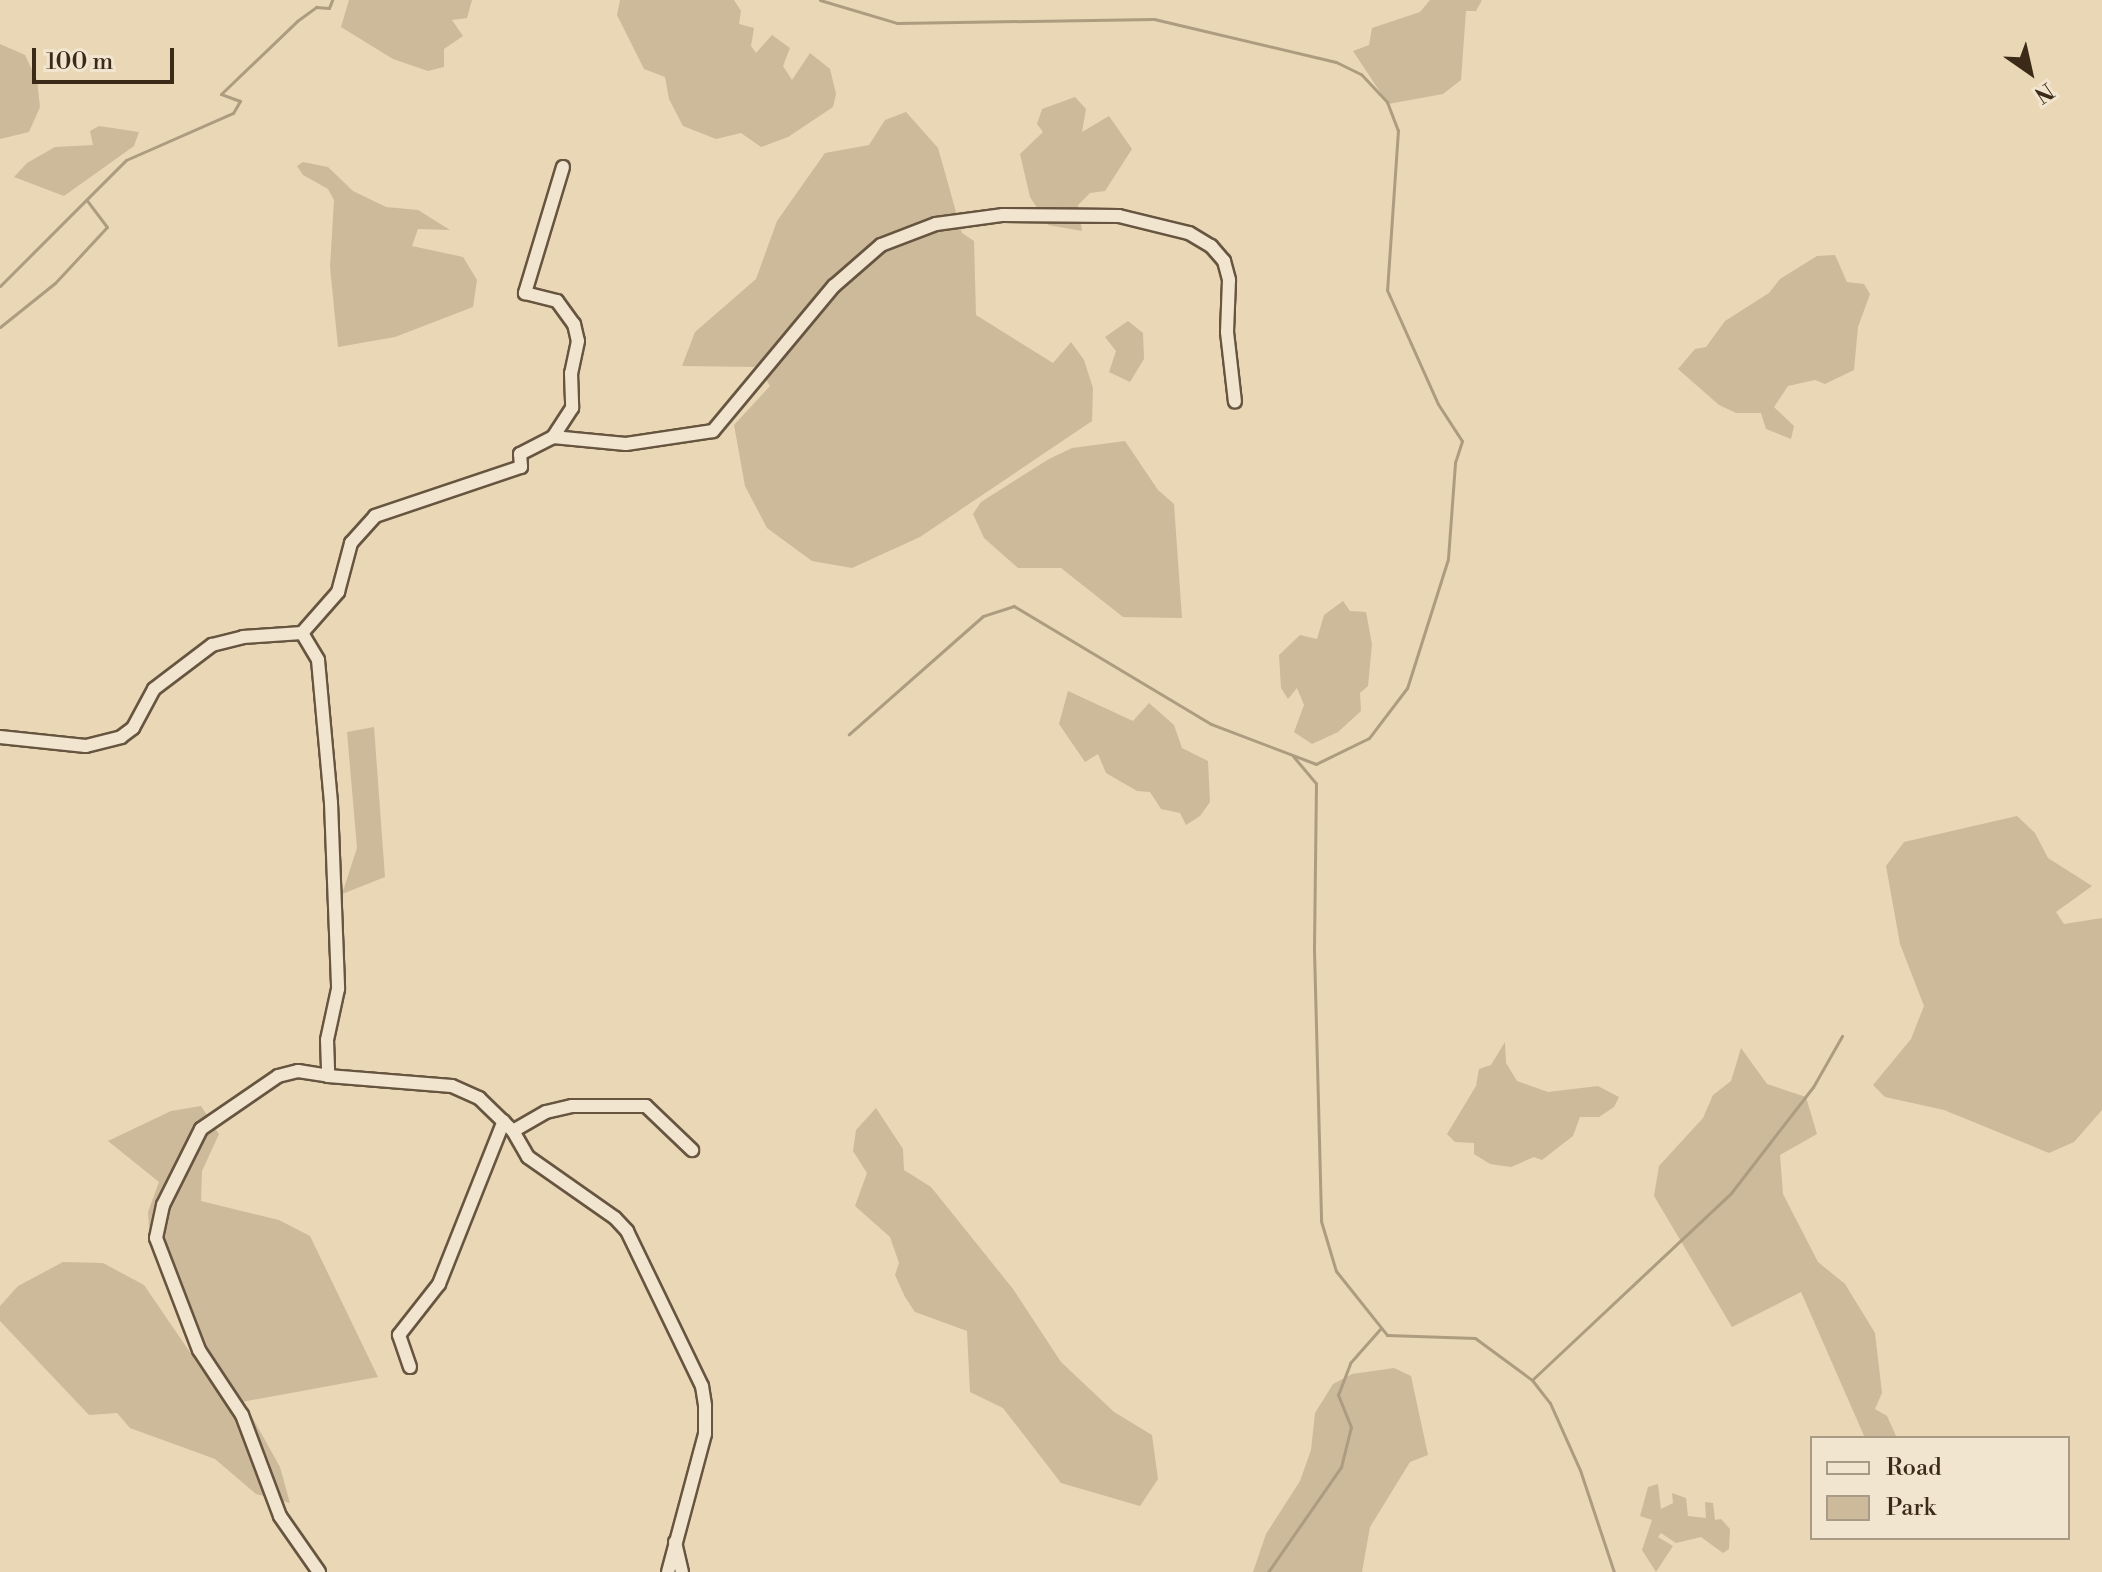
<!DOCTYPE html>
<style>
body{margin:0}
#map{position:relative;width:2102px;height:1572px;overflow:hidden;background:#e9d7b6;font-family:"Libre Bodoni",serif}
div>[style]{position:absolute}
.green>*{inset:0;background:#ccba9b}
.stream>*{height:3px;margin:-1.5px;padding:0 1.5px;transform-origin:1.5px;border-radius:1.5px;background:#ae9c80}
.roads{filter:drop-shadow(2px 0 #675540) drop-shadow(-2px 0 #675540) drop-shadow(0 2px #675540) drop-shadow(0 -2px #675540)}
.minor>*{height:12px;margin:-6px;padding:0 6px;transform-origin:6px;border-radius:6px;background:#f1e5d0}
span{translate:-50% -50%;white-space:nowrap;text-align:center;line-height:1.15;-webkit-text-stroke:6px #f1e5d0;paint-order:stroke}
.legend{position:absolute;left:1810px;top:1436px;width:260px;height:104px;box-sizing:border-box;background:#f1e5d0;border:2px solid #a99a86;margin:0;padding:10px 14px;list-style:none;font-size:24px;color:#3c2a18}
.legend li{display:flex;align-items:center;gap:16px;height:40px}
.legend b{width:40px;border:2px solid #a99a86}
.north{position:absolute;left:1990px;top:32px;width:80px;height:80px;-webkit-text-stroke:6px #f1e5d0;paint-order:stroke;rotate:146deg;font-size:22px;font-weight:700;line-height:32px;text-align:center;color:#3c2a18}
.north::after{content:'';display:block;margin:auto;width:28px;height:36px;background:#3c2a18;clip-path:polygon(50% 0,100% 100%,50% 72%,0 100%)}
.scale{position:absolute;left:32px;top:48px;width:142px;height:36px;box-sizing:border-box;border:4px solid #3c2a18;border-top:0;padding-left:10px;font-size:24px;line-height:28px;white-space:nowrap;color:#3c2a18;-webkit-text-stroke:6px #f1e5d0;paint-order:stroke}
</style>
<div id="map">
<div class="green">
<i style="clip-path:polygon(349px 0,472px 0,467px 18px,452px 20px,463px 36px,444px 49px,444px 67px,428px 71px,393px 59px,341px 27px)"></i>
<i style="clip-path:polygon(620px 0,734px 0,741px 11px,739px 24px,754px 28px,751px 46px,756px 53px,772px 35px,790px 48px,783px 66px,792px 80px,810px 53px,830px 69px,836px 94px,833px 107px,788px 137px,761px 147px,741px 133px,716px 139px,683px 126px,669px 99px,665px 77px,644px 69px,617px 15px)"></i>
<i style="clip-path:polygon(1430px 0,1482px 0,1476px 11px,1466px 11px,1461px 80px,1443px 94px,1388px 104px,1353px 51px,1369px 45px,1372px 28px,1420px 12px)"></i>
<i style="clip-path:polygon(0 44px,25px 55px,37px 80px,40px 107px,29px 132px,0 139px)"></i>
<i style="clip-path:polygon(1075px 97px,1086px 109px,1082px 132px,1109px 116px,1132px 149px,1105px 191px,1090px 193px,1078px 205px,1082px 231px,1048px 225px,1030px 197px,1020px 154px,1043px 132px,1037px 124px,1042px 109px)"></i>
<i style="clip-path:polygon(906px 112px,938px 148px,962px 233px,974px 241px,976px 315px,1053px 363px,1071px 342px,1084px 360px,1093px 388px,1092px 421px,920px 537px,852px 568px,812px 561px,767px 528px,745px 486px,734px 425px,770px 386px,758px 367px,682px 366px,695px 332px,756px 279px,777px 221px,825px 153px,869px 145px,885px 120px)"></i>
<i style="clip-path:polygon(99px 126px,139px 132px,134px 146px,64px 196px,14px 177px,27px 163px,55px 147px,93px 145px,90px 131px)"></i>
<i style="clip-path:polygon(303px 162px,328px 167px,353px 191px,386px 207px,418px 210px,450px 230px,418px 229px,412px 246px,463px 257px,477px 280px,473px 307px,395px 337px,338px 347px,330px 267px,334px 200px,328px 189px,303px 175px,297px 166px)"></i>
<i style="clip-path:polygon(1835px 255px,1847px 282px,1864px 284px,1870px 294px,1858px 327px,1854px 370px,1825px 384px,1815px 380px,1788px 386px,1774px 407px,1794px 426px,1791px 439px,1766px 429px,1761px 413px,1736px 413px,1719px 405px,1678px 369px,1695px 349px,1706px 347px,1725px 321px,1769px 293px,1780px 279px,1817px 256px)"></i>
<i style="clip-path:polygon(1128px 321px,1143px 333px,1144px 359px,1130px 382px,1109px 372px,1116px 351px,1105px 337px)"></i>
<i style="clip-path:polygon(1125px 441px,1158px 490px,1174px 504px,1182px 618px,1123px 617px,1061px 568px,1018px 568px,984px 538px,973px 514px,981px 502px,1049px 459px,1072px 448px)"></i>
<i style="clip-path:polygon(1343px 601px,1350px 611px,1366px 612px,1372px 644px,1368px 686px,1360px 693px,1361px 711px,1338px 732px,1312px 744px,1294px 732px,1304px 705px,1297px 688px,1288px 699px,1281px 688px,1279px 655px,1300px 635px,1317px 639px,1324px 615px)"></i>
<i style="clip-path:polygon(1068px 691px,1133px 721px,1149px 703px,1174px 725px,1182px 748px,1208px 761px,1210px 802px,1200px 816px,1186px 825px,1180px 813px,1161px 809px,1150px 792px,1137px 791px,1106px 773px,1098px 754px,1085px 762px,1059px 724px)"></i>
<i style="clip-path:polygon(374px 727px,385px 877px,342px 894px,357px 848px,347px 732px)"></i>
<i style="clip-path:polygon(2017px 816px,2035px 833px,2048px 858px,2092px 886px,2056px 912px,2064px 924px,2102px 918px,2102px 1110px,2074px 1142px,2049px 1153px,1944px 1110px,1885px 1097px,1873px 1085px,1911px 1039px,1924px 1006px,1900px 944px,1886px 866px,1904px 842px)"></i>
<i style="clip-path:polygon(1505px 1042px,1506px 1063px,1517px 1081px,1548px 1092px,1598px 1086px,1619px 1097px,1614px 1107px,1599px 1117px,1580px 1117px,1573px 1136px,1542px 1160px,1534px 1157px,1511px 1167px,1490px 1164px,1474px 1154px,1474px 1143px,1455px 1142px,1447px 1134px,1476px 1086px,1479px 1069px,1491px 1065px)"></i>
<i style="clip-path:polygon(1741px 1048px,1767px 1084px,1806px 1097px,1817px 1134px,1780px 1155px,1783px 1194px,1818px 1262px,1845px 1284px,1875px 1333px,1882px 1393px,1875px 1409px,1887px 1416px,1897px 1438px,1865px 1438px,1801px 1292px,1732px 1327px,1654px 1196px,1659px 1166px,1703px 1118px,1713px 1095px,1731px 1081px)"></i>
<i style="clip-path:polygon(201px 1106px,219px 1134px,202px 1171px,201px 1201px,279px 1220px,310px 1236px,378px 1377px,236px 1403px,205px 1348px,172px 1274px,150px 1242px,148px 1212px,159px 1182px,108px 1141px,171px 1111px)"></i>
<i style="clip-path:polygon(876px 1108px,903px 1149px,904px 1170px,931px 1187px,956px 1218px,1013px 1289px,1061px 1362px,1114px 1412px,1152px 1435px,1158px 1479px,1140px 1506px,1061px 1483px,1003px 1408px,970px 1392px,967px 1331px,915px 1312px,905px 1297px,895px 1275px,899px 1263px,890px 1237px,855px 1206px,867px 1173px,853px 1151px,856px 1130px)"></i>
<i style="clip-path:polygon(63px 1262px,103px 1263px,144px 1285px,224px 1402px,252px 1417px,280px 1467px,290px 1503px,256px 1494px,215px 1459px,130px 1428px,117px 1413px,89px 1415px,0 1321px,0 1306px,18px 1286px)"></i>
<i style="clip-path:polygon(1394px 1368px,1411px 1376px,1428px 1455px,1410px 1462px,1370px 1527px,1362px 1572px,1253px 1572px,1266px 1534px,1300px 1481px,1311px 1450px,1315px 1413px,1333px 1384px,1352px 1374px)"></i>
<i style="clip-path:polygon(1658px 1484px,1661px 1509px,1673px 1503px,1672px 1493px,1686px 1498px,1688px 1516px,1706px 1518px,1705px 1502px,1713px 1503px,1715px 1520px,1721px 1519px,1730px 1529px,1729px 1549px,1723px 1553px,1701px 1537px,1676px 1543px,1661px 1533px,1658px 1537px,1673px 1546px,1656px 1572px,1642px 1550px,1652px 1520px,1640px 1516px,1648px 1487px)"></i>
</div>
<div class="stream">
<i style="left:820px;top:0;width:80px;rotate:16.6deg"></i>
<i style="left:897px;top:23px;width:257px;rotate:-0.9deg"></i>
<i style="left:1154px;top:19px;width:187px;rotate:13.3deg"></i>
<i style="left:1336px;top:62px;width:28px;rotate:26deg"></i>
<i style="left:1361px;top:74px;width:38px;rotate:47deg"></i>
<i style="left:1387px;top:102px;width:30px;rotate:69deg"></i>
<i style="left:1398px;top:130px;width:160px;rotate:93.9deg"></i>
<i style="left:1387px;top:290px;width:125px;rotate:65.9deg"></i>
<i style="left:1438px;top:404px;width:44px;rotate:57deg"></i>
<i style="left:1462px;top:441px;width:23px;rotate:108deg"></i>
<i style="left:1455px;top:463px;width:96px;rotate:94.2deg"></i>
<i style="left:1448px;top:559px;width:135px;rotate:107.6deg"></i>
<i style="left:1407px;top:688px;width:63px;rotate:127.2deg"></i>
<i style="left:1369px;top:738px;width:59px;rotate:153.9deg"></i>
<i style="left:1316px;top:764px;width:112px;rotate:-159.1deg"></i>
<i style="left:1211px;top:724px;width:230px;rotate:-149.1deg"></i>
<i style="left:1014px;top:606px;width:33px;rotate:162deg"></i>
<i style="left:983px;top:616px;width:179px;rotate:138.6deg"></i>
<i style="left:0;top:286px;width:178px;rotate:-45deg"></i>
<i style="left:126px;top:160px;width:117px;rotate:-23.7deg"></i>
<i style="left:233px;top:113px;width:14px;rotate:-60deg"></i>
<i style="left:240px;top:101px;width:20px;rotate:-160deg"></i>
<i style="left:221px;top:94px;width:105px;rotate:-43.8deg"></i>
<i style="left:297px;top:21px;width:24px;rotate:-36deg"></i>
<i style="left:316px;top:7px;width:13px;rotate:4deg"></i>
<i style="left:329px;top:8px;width:9px;rotate:-69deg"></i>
<i style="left:0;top:327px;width:70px;rotate:-38.7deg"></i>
<i style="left:55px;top:283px;width:76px;rotate:-47.1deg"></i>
<i style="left:107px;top:227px;width:34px;rotate:-127deg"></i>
<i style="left:1293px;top:756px;width:35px;rotate:50deg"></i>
<i style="left:1316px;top:783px;width:167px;rotate:90.7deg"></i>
<i style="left:1314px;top:950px;width:271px;rotate:88.5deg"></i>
<i style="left:1321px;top:1221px;width:52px;rotate:73.3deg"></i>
<i style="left:1336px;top:1271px;width:82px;rotate:51.4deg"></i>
<i style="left:1387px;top:1335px;width:88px;rotate:2deg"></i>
<i style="left:1475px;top:1338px;width:71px;rotate:36.4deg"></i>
<i style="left:1532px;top:1380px;width:29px;rotate:52deg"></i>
<i style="left:1550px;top:1403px;width:73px;rotate:65.9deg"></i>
<i style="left:1580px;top:1470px;width:108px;rotate:71.6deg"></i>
<i style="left:1533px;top:1379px;width:272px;rotate:-43.2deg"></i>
<i style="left:1731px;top:1193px;width:134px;rotate:-52.3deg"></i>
<i style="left:1813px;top:1087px;width:59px;rotate:-60.4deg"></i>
<i style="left:1268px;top:1572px;width:128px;rotate:-55.2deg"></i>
<i style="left:1341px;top:1467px;width:41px;rotate:-76deg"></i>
<i style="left:1351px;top:1427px;width:35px;rotate:-112deg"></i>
<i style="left:1338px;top:1395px;width:34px;rotate:-69deg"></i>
<i style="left:1350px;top:1363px;width:47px;rotate:-48.5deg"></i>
</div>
<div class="roads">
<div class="minor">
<i style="left:563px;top:167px;width:132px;rotate:106.8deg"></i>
<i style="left:525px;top:293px;width:33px;rotate:14deg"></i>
<i style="left:557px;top:301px;width:29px;rotate:54deg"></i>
<i style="left:574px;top:324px;width:17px;rotate:77deg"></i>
<i style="left:578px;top:341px;width:33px;rotate:102deg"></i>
<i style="left:571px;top:373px;width:35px;rotate:88deg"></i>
<i style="left:572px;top:408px;width:35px;rotate:123deg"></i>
<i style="left:553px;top:437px;width:73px;rotate:5.5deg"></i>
<i style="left:626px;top:444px;width:88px;rotate:-8.5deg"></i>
<i style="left:713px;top:431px;width:189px;rotate:-50.2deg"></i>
<i style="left:834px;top:286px;width:62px;rotate:-41.1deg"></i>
<i style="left:881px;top:245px;width:59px;rotate:-20.9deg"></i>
<i style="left:936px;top:224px;width:68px;rotate:-7.7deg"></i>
<i style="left:1003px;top:215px;width:116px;rotate:0.5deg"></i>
<i style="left:1119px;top:216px;width:72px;rotate:13.7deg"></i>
<i style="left:1189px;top:233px;width:26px;rotate:31deg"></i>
<i style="left:1211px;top:246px;width:20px;rotate:49deg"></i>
<i style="left:1224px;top:261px;width:20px;rotate:75deg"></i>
<i style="left:1229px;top:280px;width:52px;rotate:92.2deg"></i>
<i style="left:1227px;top:332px;width:70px;rotate:83.5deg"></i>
<i style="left:302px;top:633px;width:31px;rotate:59deg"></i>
<i style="left:318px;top:660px;width:144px;rotate:84.8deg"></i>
<i style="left:331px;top:803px;width:186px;rotate:87.8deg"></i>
<i style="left:338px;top:989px;width:52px;rotate:102.2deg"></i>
<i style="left:327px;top:1040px;width:36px;rotate:88deg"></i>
<i style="left:328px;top:1076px;width:124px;rotate:4.6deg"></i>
<i style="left:452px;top:1086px;width:30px;rotate:24deg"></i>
<i style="left:479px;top:1098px;width:47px;rotate:44.1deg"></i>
<i style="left:513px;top:1131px;width:30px;rotate:60deg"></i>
<i style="left:528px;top:1157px;width:106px;rotate:35deg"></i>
<i style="left:615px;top:1218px;width:18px;rotate:47deg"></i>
<i style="left:627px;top:1231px;width:172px;rotate:64.2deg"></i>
<i style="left:702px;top:1386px;width:20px;rotate:81deg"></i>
<i style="left:705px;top:1406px;width:28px;rotate:90deg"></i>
<i style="left:705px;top:1434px;width:143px;rotate:105deg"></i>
<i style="left:0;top:737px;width:86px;rotate:6deg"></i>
<i style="left:86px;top:746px;width:36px;rotate:-14deg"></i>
<i style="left:121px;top:737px;width:15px;rotate:-37deg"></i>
<i style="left:133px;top:728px;width:44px;rotate:-61.7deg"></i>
<i style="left:154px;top:689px;width:73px;rotate:-37.2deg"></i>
<i style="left:212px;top:645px;width:32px;rotate:-14deg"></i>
<i style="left:243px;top:637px;width:59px;rotate:-3.9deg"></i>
<i style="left:302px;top:633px;width:55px;rotate:-48.7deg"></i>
<i style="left:338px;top:592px;width:51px;rotate:-75.1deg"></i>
<i style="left:351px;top:543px;width:36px;rotate:-48deg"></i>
<i style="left:375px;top:516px;width:154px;rotate:-18.6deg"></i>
<i style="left:521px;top:467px;width:13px;rotate:-94deg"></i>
<i style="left:520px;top:454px;width:37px;rotate:-27deg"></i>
<i style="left:513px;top:1131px;width:38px;rotate:-30deg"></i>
<i style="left:546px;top:1112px;width:27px;rotate:-13deg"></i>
<i style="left:572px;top:1106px;width:74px"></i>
<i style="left:646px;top:1106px;width:64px;rotate:43.7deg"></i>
<i style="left:410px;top:1367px;width:34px;rotate:-109deg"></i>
<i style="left:399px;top:1335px;width:65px;rotate:-51.9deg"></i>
<i style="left:439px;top:1284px;width:175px;rotate:-68.3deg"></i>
<i style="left:675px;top:1542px;width:31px;rotate:77deg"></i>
<i style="left:319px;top:1572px;width:68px;rotate:-124.9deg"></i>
<i style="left:280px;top:1516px;width:108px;rotate:-110.6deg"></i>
<i style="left:242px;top:1415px;width:78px;rotate:-123.5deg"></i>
<i style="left:199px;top:1350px;width:120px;rotate:-111deg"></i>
<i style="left:156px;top:1238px;width:34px;rotate:-78deg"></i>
<i style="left:163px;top:1205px;width:85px;rotate:-63.4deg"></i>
<i style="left:201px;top:1129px;width:93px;rotate:-34.5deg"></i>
<i style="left:278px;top:1076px;width:21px;rotate:-14deg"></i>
<i style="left:298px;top:1071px;width:30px;rotate:9deg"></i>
</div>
</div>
<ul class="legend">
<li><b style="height:10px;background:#f1e5d0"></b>Road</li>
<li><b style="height:22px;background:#ccba9b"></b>Park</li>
</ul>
<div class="north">N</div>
<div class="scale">100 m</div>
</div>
